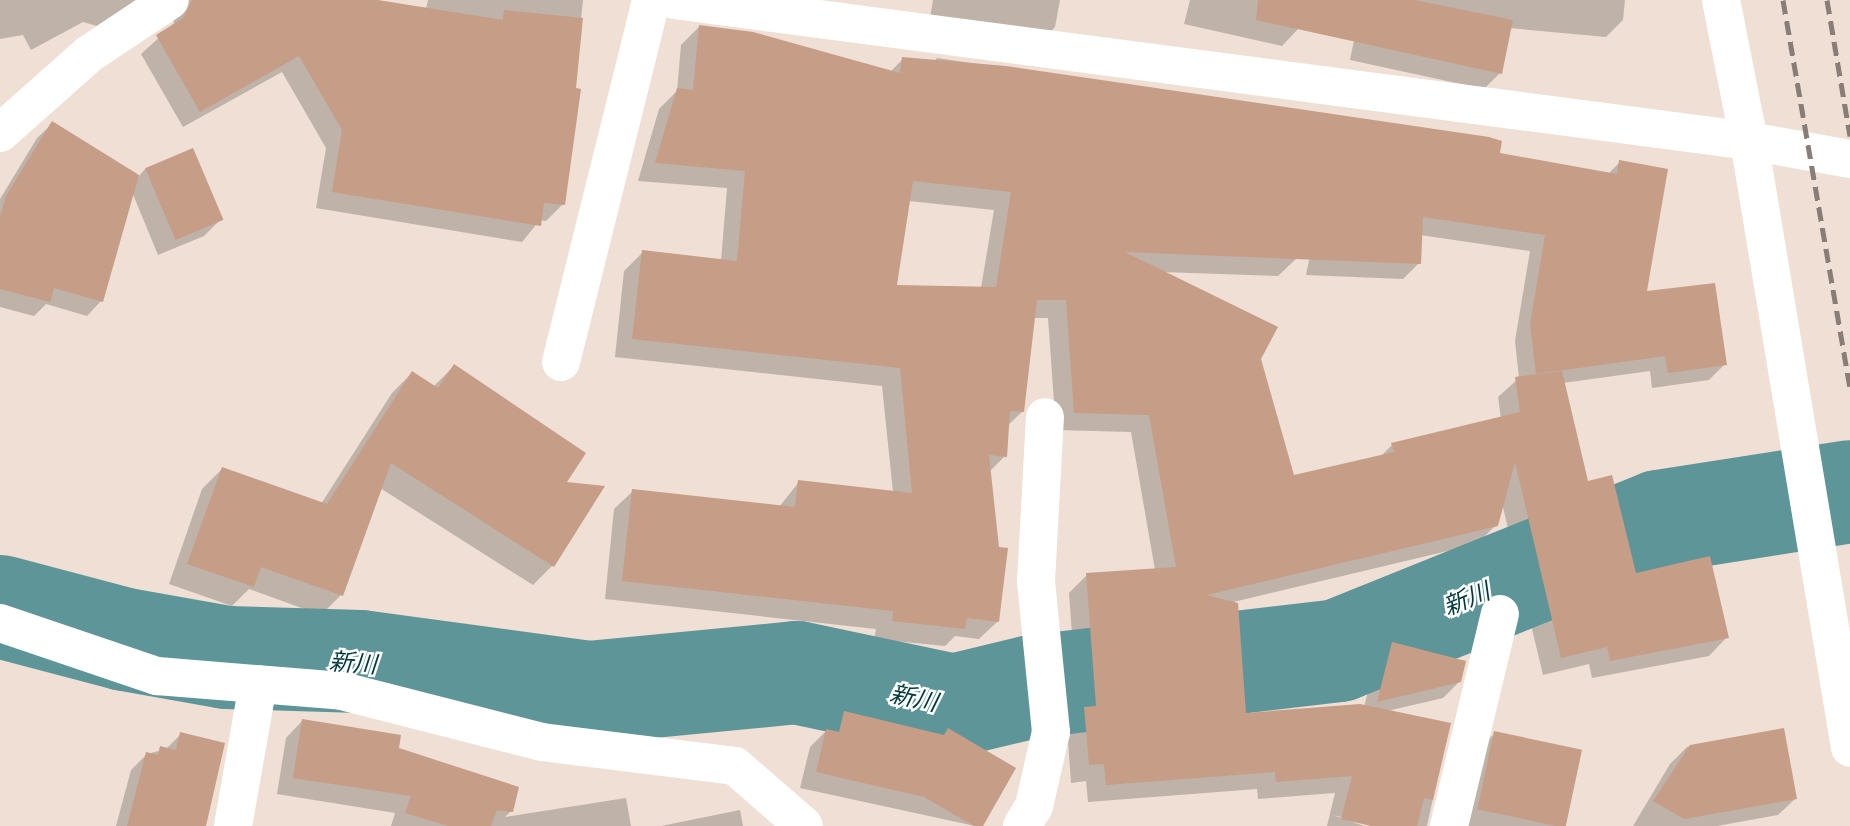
<!DOCTYPE html>
<meta charset="utf-8">
<style>
body{margin:0}
#map{position:relative;width:1850px;height:826px;overflow:hidden;background:#efdfd4;font-family:"Open Sans","Noto Sans JP",sans-serif}
div>[style]{position:absolute}
.shadow>*{inset:0;background:#0003}
.river>*{height:103px;margin:-51.5px;padding:0 51.5px;transform-origin:51.5px;border-radius:51.5px;background:#5e9598}
.building>*{inset:0;background:#c69d87;transform-origin:0 0}
.minor>*{height:38px;margin:-19px;padding:0 19px;transform-origin:19px;border-radius:19px;background:#fff}
.rail>*{height:5px;margin-top:-2.5px;transform-origin:0;background:repeating-linear-gradient(90deg,#887e77 0 14px,transparent 0 21px)}
span{translate:-50% -50%;white-space:nowrap;text-align:center;line-height:1.15;-webkit-text-stroke:5px #fff;paint-order:stroke}
.water-label{font-size:24px;color:#01393c;font-style:italic}
</style>
<div id="map">
<div class="shadow">
<i style="clip-path:polygon(0 0,137px 0,97px 26px,83px 22px,31px 50px,23px 35px,0 39px)"></i>
<i style="clip-path:polygon(166px 0,367px 0,426px 9px,428px 0,583px 0,574px 90px,579px 90px,563px 204px,546px 221px,540px 220px,522px 242px,316px 208px,326px 148px,282px 72px,183px 127px,141px 54px,174px 24px,172px 6px)"></i>
<i style="clip-path:polygon(933px 0,1060px 0,1055px 27px,1038px 44px,928px 30px)"></i>
<i style="clip-path:polygon(1190px 0,1299px 0,1298px 29px,1282px 46px,1184px 24px)"></i>
<i style="clip-path:polygon(1362px 0,1625px 0,1623px 20px,1606px 37px,1509px 28px,1500px 73px,1484px 89px,1350px 60px)"></i>
<i style="clip-path:polygon(evenodd,699px 27px,890px 72px,903px 59px,932px 64px,937px 58px,1298px 110px,1297px 258px,1278px 276px,1161px 272px,1259px 358px,1293px 478px,1379px 458px,1392px 445px,1501px 419px,1498px 397px,1519px 378px,1515px 341px,1530px 251px,1420px 235px,1419px 263px,1403px 279px,1306px 275px,1335px 134px,1608px 174px,1620px 162px,1644px 293px,1725px 364px,1709px 380px,1652px 388px,1650px 371px,1563px 383px,1587px 484px,1635px 576px,1727px 637px,1709px 656px,1592px 678px,1589px 664px,1543px 675px,1502px 503px,1496px 525px,1477px 544px,1229px 603px,1244px 715px,1364px 707px,1376px 661px,1393px 644px,1460px 681px,1443px 698px,1387px 711px,1449px 724px,1427px 826px,1378px 826px,1333px 815px,1364px 826px,1327px 826px,1335px 793px,1258px 799px,1257px 789px,1088px 802px,1086px 781px,1071px 783px,1067px 727px,1078px 716px,1069px 593px,1087px 575px,1155px 570px,1131px 432px,1056px 430px,1048px 318px,1034px 318px,1023px 411px,1007px 426px,1005px 456px,989px 472px,998px 621px,979px 639px,955px 636px,945px 646px,874px 639px,876px 629px,605px 599px,614px 509px,633px 491px,779px 507px,799px 482px,893px 492px,882px 386px,615px 357px,624px 271px,643px 252px,721px 261px,727px 188px,638px 181px,659px 109px,677px 91px,681px 45px,699px 27px,909px 201px,994px 210px,981px 288px,895px 287px,909px 201px)"></i>
<i style="clip-path:polygon(52px 124px,138px 177px,146px 168px,221px 219px,204px 236px,158px 255px,132px 192px,101px 301px,87px 316px,46px 304px,34px 316px,0 307px,0 199px,37px 138px)"></i>
<i style="clip-path:polygon(454px 366px,564px 483px,553px 565px,533px 585px,380px 488px,341px 595px,321px 615px,249px 589px,232px 606px,169px 584px,202px 489px,222px 469px,321px 504px,392px 393px,412px 373px,433px 387px)"></i>
<i style="clip-path:polygon(844px 713px,942px 736px,948px 731px,975px 826px,800px 788px,810px 747px)"></i>
<i style="clip-path:polygon(302px 721px,397px 749px,511px 811px,505px 817px,626px 798px,631px 826px,391px 826px,395px 813px,277px 794px,286px 738px)"></i>
<i style="clip-path:polygon(1783px 730px,1795px 799px,1778px 815px,1717px 826px,1633px 826px,1670px 764px,1687px 747px)"></i>
<i style="clip-path:polygon(1495px 733px,1580px 750px,1564px 826px,1460px 826px,1478px 750px)"></i>
<i style="clip-path:polygon(181px 734px,203px 826px,116px 826px,131px 770px,147px 754px,166px 749px)"></i>
<i style="clip-path:polygon(740px 810px,743px 826px,661px 826px)"></i>
</div>
<div class="river">
<i style="left:0;top:606px;width:129px;rotate:14.8deg"></i>
<i style="left:125px;top:639px;width:103px;rotate:10.1deg"></i>
<i style="left:226px;top:657px;width:134px;rotate:1.7deg"></i>
<i style="left:360px;top:661px;width:231px;rotate:7.7deg"></i>
<i style="left:589px;top:692px;width:208px;rotate:-5.5deg"></i>
<i style="left:796px;top:672px;width:160px;rotate:11.9deg"></i>
<i style="left:953px;top:705px;width:81px;rotate:-13.5deg"></i>
<i style="left:1032px;top:686px;width:308px;rotate:-6.7deg"></i>
<i style="left:1338px;top:650px;width:346px;rotate:-21.9deg"></i>
<i style="left:1659px;top:521px;width:193px;rotate:-8.9deg"></i>
</div>
<div class="building">
<i style="clip-path:polygon(192px 0,378px 0,503px 20px,504px 10px,583px 18px,576px 88px,581px 89px,565px 205px,544px 203px,541px 226px,332px 192px,342px 130px,299px 56px,200px 112px,156px 35px,183px 18px)"></i>
<i style="clip-path:polygon(1258px 0,1415px 0,1513px 20px,1502px 74px,1256px 20px)"></i>
<i style="clip-path:polygon(evenodd,699px 25px,753px 32px,900px 73px,902px 57px,1006px 66px,1489px 137px,1502px 141px,1500px 153px,1617px 174px,1619px 160px,1668px 169px,1647px 291px,1715px 283px,1727px 365px,1668px 373px,1665px 356px,1536px 374px,1530px 324px,1545px 235px,1423px 217px,1421px 264px,1125px 252px,1278px 327px,1261px 359px,1294px 475px,1394px 452px,1391px 443px,1520px 412px,1515px 377px,1562px 371px,1588px 481px,1612px 475px,1636px 573px,1710px 556px,1729px 638px,1610px 661px,1607px 647px,1561px 658px,1515px 462px,1498px 526px,1207px 595px,1238px 603px,1246px 713px,1360px 704px,1451px 723px,1433px 800px,1424px 798px,1417px 826px,1371px 826px,1341px 819px,1352px 776px,1276px 782px,1275px 772px,1106px 785px,1104px 764px,1089px 765px,1084px 707px,1096px 706px,1086px 573px,1176px 567px,1149px 415px,1074px 413px,1066px 300px,1037px 300px,1024px 412px,1010px 411px,1007px 457px,989px 455px,999px 547px,1008px 548px,999px 622px,967px 618px,965px 629px,892px 621px,893px 611px,622px 581px,632px 489px,795px 507px,798px 480px,912px 493px,900px 368px,632px 339px,642px 250px,737px 261px,745px 171px,655px 163px,677px 88px,693px 90px,699px 25px,913px 181px,1011px 192px,996px 287px,897px 285px,913px 181px)"></i>
<i style="clip-path:polygon(52px 121px,139px 175px,103px 302px,54px 288px,50px 302px,0 289px,0 217px,6px 196px)"></i>
<i style="left:193px;top:148px;width:78px;height:52px;rotate:67deg"></i>
<i style="clip-path:polygon(454px 364px,586px 453px,567px 482px,605px 486px,554px 567px,391px 463px,343px 596px,261px 567px,254px 587px,187px 564px,222px 467px,327px 504px,412px 371px,438px 388px)"></i>
<i style="clip-path:polygon(1392px 642px,1466px 661px,1461px 682px,1377px 702px)"></i>
<i style="clip-path:polygon(844px 711px,944px 735px,948px 728px,1016px 768px,983px 826px,974px 826px,924px 797px,816px 772px,826px 729px,839px 732px)"></i>
<i style="clip-path:polygon(302px 719px,401px 735px,399px 748px,519px 787px,513px 812px,497px 810px,491px 826px,448px 826px,405px 813px,411px 796px,293px 778px)"></i>
<i style="clip-path:polygon(1784px 728px,1797px 799px,1684px 819px,1653px 801px,1690px 745px)"></i>
<i style="left:1494px;top:731px;width:90px;height:80px;rotate:12deg"></i>
<i style="clip-path:polygon(180px 732px,225px 743px,206px 826px,127px 826px,146px 752px,158px 755px,160px 746px,176px 750px)"></i>
</div>
<div class="minor">
<i style="left:674px;top:0;width:1084px;rotate:7.47deg"></i>
<i style="left:1749px;top:141px;width:103px;rotate:10.1deg"></i>
<i style="left:1721px;top:0;width:144px;rotate:78.8deg"></i>
<i style="left:1749px;top:141px;width:615px;rotate:80.55deg"></i>
<i style="left:0;top:133px;width:119px;rotate:-41.6deg"></i>
<i style="left:89px;top:54px;width:97px;rotate:-33.7deg"></i>
<i style="left:561px;top:362px;width:373px;rotate:-76deg"></i>
<i style="left:0;top:623px;width:166px;rotate:18.7deg"></i>
<i style="left:157px;top:676px;width:186px;rotate:4.6deg"></i>
<i style="left:342px;top:691px;width:206px;rotate:14.3deg"></i>
<i style="left:542px;top:742px;width:194px;rotate:7.1deg"></i>
<i style="left:735px;top:766px;width:91px;rotate:41deg"></i>
<i style="left:233px;top:826px;width:144px;rotate:-80deg"></i>
<i style="left:1022px;top:826px;width:23px;rotate:-59deg"></i>
<i style="left:1034px;top:806px;width:76px;rotate:-77.1deg"></i>
<i style="left:1051px;top:732px;width:151px;rotate:-95.7deg"></i>
<i style="left:1036px;top:582px;width:165px;rotate:-86.9deg"></i>
<i style="left:1449px;top:826px;width:218px;rotate:-76.5deg"></i>
</div>
<div class="rail">
<i style="left:1783px;top:0;width:392px;rotate:80.2deg"></i>
<i style="left:1827px;top:0;width:138px;rotate:80.4deg"></i>
</div>
<div class="water-label">
<span style="left:1466px;top:598px;rotate:-22deg">新川</span>
<span style="left:353px;top:662px;rotate:4deg">新川</span>
<span style="left:914px;top:697px;rotate:12deg">新川</span>
</div>
</div>
